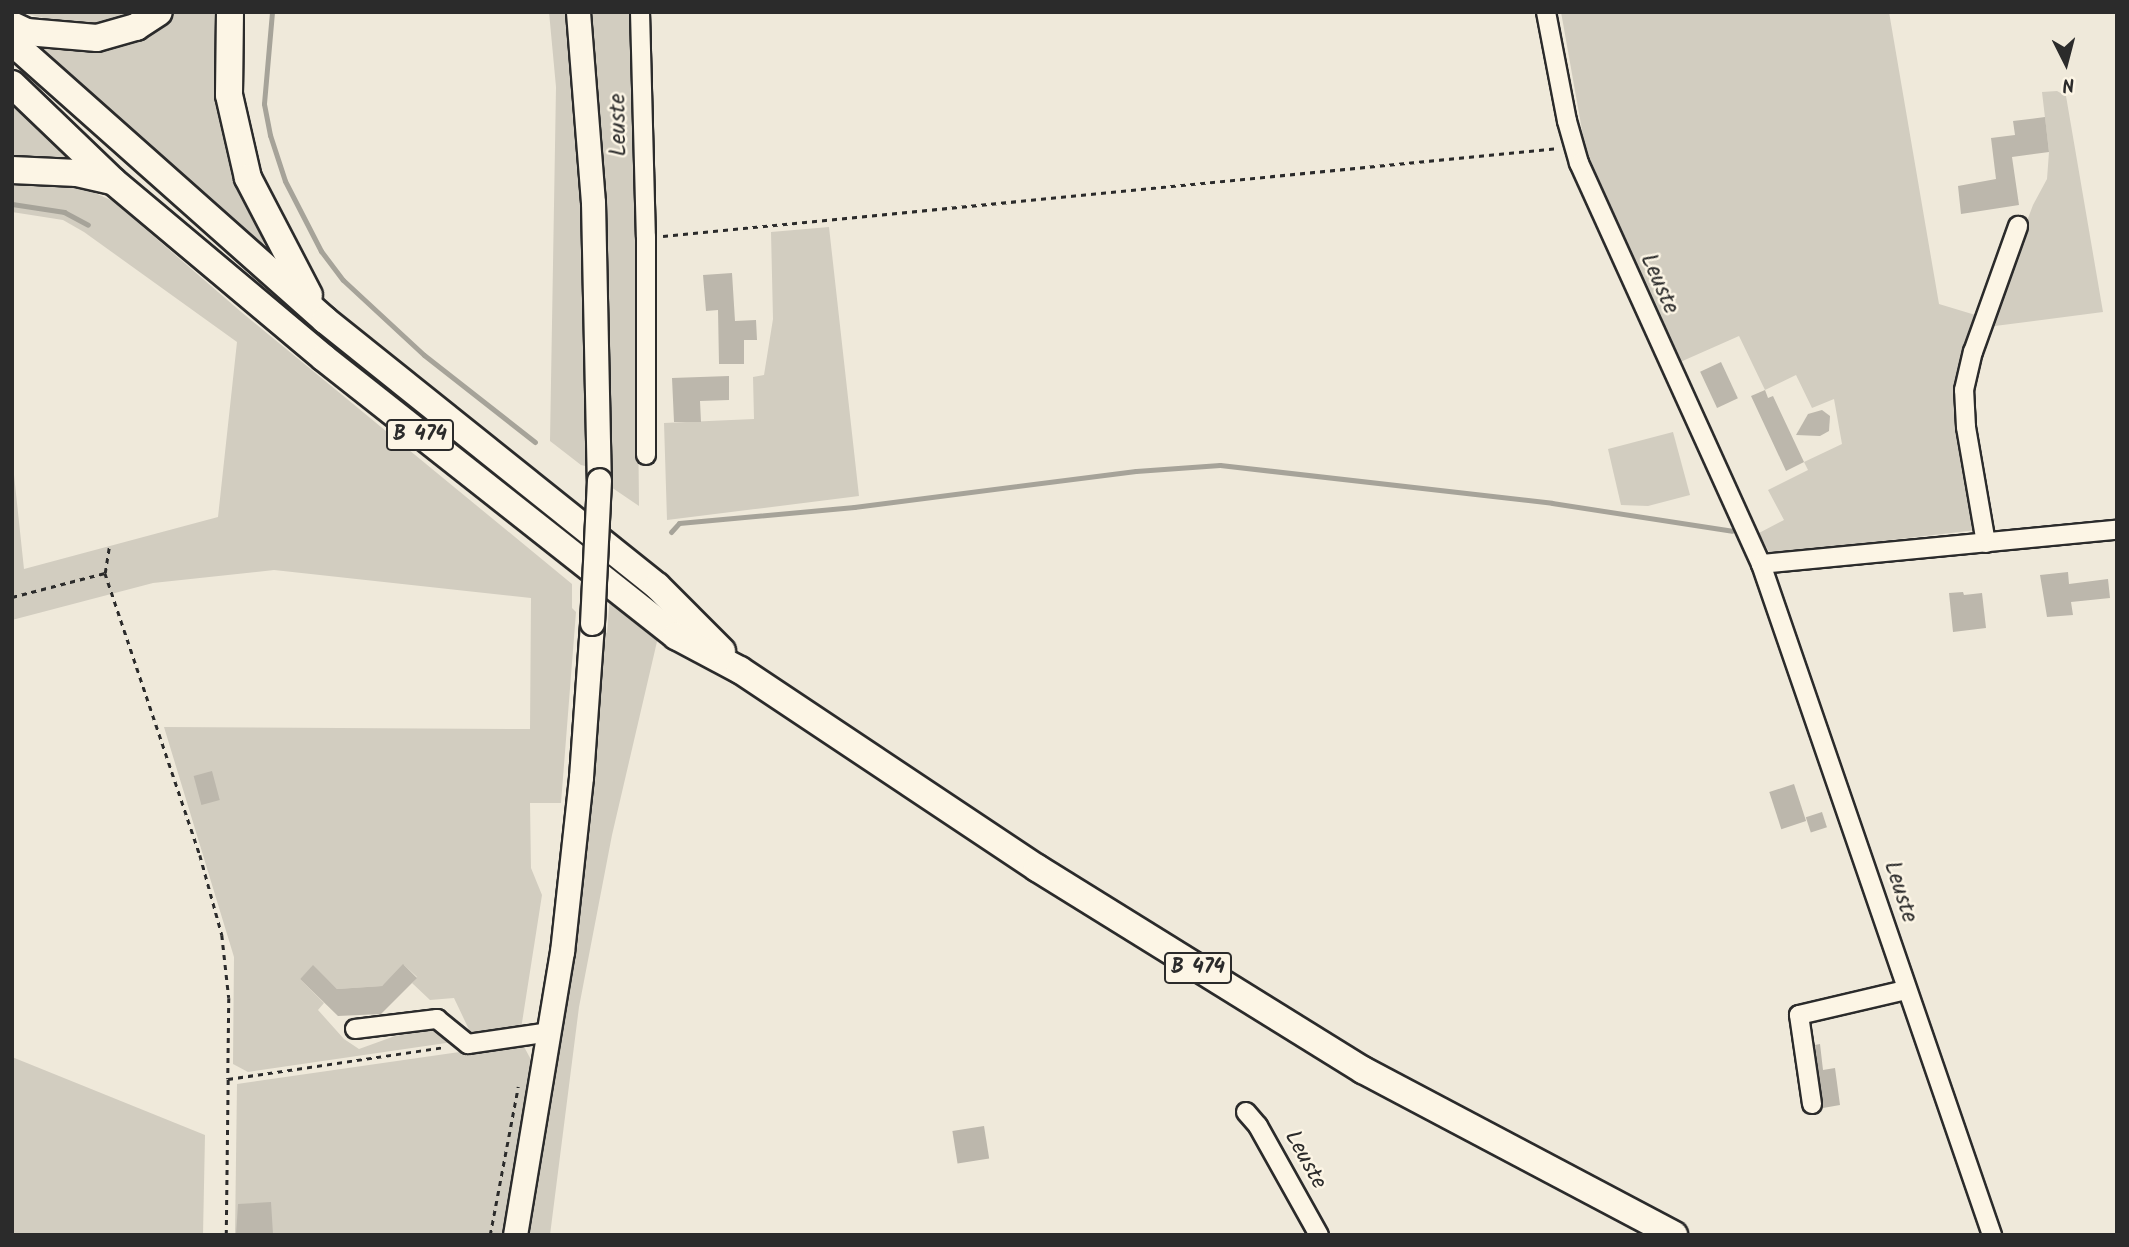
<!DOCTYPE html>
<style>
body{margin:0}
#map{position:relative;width:2129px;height:1247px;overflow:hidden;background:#efe9da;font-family:Kalam,sans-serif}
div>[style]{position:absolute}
.green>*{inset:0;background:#d2cdc0}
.stream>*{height:5px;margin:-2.5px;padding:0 2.5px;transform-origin:2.5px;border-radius:2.5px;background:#a6a399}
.building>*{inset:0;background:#bcb7ac;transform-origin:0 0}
.path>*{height:2.5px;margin-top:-1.25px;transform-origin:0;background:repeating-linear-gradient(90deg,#2b2b2b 0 5px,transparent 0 10px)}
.roads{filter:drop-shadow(2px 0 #2b2b2b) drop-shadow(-2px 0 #2b2b2b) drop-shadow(0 2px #2b2b2b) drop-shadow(0 -2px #2b2b2b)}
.minor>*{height:18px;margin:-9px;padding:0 9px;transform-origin:9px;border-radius:9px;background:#fcf5e5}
.major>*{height:23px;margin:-11.5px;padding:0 11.5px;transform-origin:11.5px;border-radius:11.5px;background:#fcf5e5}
.highway>*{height:26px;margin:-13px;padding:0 13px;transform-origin:13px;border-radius:13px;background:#fcf5e5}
.bridges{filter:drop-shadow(2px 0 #2b2b2b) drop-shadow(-2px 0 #2b2b2b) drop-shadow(0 2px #2b2b2b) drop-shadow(0 -2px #2b2b2b)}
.major-bridge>*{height:23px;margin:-11.5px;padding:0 11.5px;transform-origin:11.5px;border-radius:11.5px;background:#fcf5e5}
span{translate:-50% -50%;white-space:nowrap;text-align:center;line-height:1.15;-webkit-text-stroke:5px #fcf5e5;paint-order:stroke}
.shield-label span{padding:2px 5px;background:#fcf5e5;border:2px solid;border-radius:5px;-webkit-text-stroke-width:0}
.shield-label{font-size:21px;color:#2b2b2b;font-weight:700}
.street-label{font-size:23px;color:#2b2b2b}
.frame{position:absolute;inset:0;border:14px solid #2b2b2b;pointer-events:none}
.north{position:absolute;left:2031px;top:28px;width:70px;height:70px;-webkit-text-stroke:5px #fcf5e5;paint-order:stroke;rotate:174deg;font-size:19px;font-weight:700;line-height:28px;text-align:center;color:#2b2b2b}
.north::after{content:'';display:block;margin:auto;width:24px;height:32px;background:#2b2b2b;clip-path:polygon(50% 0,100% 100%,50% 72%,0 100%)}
</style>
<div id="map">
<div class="green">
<i style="clip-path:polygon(18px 12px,134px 12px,106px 23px,78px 26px)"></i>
<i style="clip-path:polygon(173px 12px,221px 12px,255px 217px,269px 259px,42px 47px,161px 22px)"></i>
<i style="clip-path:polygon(549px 12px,570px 12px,581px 139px,589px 467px,581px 465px,550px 441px,556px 87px)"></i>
<i style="clip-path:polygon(590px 12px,634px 12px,639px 506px,611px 487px,608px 277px)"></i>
<i style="clip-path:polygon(1561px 12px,1889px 12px,1939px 304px,1982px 317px,1968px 350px,1977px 530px,1770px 554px,1759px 533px,1784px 520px,1768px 490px,1808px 470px,1804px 462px,1842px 444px,1834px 399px,1812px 408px,1796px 375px,1765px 390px,1739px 336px,1678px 363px,1585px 147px)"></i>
<i style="clip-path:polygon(2057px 91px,2066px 96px,2103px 312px,1987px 327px,2033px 205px,2047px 179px,2049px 152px,2042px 92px)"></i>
<i style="clip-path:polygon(12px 102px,72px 158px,71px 162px,12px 159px)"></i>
<i style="clip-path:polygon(12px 178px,77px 185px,113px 201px,240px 311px,572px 584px,572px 608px,576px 612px,561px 803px,530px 803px,531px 868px,542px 895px,521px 1029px,473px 1038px,454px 998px,430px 1000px,412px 983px,417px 977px,404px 965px,382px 986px,337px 989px,313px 966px,300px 979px,324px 1003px,318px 1010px,344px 1039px,359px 1049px,395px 1036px,431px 1030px,447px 1035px,453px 1042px,248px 1072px,233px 1064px,234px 957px,164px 727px,530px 729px,531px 598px,274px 570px,153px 583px,12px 620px,12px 456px,24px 569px,218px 517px,237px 342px,84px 232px,63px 220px,12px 212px)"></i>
<i style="clip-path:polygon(829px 227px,859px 496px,667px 520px,664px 423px,754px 419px,753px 377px,764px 375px,773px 319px,771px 232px)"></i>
<i style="clip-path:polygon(1673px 432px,1690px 495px,1648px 506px,1621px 505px,1608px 449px)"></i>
<i style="clip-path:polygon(610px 595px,659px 633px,612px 835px,579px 1007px,550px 1235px,525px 1235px,563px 1024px,591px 784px,603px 631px,607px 633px)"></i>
<i style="clip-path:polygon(522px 1043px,536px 1069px,506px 1235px,235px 1235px,237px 1084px)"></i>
<i style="clip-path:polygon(12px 1057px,205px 1135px,203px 1235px,12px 1235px)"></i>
</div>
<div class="stream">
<i style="left:272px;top:12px;width:92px;rotate:95deg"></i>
<i style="left:264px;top:104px;width:32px;rotate:79deg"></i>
<i style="left:270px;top:135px;width:48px;rotate:71.9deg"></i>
<i style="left:285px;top:181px;width:79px;rotate:62.8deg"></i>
<i style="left:321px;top:251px;width:36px;rotate:53deg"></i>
<i style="left:343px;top:280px;width:110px;rotate:42.8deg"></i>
<i style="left:424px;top:355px;width:141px;rotate:38.1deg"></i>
<i style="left:12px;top:204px;width:53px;rotate:8.7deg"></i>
<i style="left:64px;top:212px;width:27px;rotate:28deg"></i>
<i style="left:671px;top:532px;width:12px;rotate:-48deg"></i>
<i style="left:679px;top:523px;width:176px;rotate:-5.2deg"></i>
<i style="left:854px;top:507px;width:284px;rotate:-7.3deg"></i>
<i style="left:1136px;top:471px;width:84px;rotate:-4.1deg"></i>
<i style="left:1220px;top:465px;width:334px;rotate:6.5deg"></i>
<i style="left:1552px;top:503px;width:182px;rotate:8.8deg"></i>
</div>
<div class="building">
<i style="clip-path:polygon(2045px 117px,2049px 152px,2012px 157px,2019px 205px,1961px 214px,1958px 186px,1996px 179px,1991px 138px,2015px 135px,2013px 121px)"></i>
<i style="clip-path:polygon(732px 273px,735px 321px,756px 320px,757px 340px,744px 340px,744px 364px,719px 364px,718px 310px,706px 311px,703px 275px)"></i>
<i style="left:1721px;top:362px;width:40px;height:23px;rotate:65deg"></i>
<i style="clip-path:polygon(729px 376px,729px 400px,700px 401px,701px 422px,674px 422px,672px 378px)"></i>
<i style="clip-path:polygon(1765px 390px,1768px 398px,1773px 396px,1804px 462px,1786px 471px,1751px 396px)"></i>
<i style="clip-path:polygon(1822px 410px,1830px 416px,1829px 431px,1820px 436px,1796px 435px,1808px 414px)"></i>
<i style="clip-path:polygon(2068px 572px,2069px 584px,2108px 579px,2110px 598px,2071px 602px,2073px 615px,2047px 617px,2040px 575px)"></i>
<i style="clip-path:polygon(1963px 592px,1964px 595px,1982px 593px,1986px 628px,1953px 632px,1949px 593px)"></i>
<i style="left:212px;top:771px;width:30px;height:19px;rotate:75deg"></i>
<i style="left:1794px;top:784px;width:39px;height:26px;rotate:72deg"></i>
<i style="left:1822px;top:812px;width:16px;height:17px;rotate:72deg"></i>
<i style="clip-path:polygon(403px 964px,417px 978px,381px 1014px,338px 1016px,300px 979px,313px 965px,337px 989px,382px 986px)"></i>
<i style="clip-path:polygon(1820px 1044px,1823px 1070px,1835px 1068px,1840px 1105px,1823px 1108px,1815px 1045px)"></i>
<i style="left:984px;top:1126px;width:33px;height:32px;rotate:81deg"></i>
<i style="clip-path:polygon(271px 1202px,273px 1234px,236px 1235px,238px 1204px)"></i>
</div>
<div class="path">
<i style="left:663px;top:236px;width:900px;rotate:-5.61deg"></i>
<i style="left:105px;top:573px;width:26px;rotate:-81deg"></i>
<i style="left:12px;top:597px;width:96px;rotate:-14.5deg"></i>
<i style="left:105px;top:573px;width:298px;rotate:71.4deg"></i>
<i style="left:200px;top:855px;width:83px;rotate:74.6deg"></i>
<i style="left:222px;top:935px;width:63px;rotate:83.7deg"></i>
<i style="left:229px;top:998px;width:81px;rotate:90.7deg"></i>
<i style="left:228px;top:1079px;width:220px;rotate:-8.4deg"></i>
<i style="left:226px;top:1235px;width:156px;rotate:-89.3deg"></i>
<i style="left:490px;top:1235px;width:151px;rotate:-79.3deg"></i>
</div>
<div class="roads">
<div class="minor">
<i style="left:640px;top:12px;width:225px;rotate:88.5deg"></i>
<i style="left:646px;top:237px;width:218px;rotate:90deg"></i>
<i style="left:1546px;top:12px;width:111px;rotate:79.1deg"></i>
<i style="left:1567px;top:121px;width:44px;rotate:74.1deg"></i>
<i style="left:1579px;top:163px;width:440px;rotate:65.6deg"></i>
<i style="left:1761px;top:564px;width:710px;rotate:71deg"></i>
<i style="left:1986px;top:543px;width:118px;rotate:-99.8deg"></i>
<i style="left:1966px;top:427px;width:37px;rotate:-93deg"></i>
<i style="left:1964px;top:390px;width:39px;rotate:-77deg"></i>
<i style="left:1973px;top:352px;width:134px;rotate:-70.3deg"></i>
<i style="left:1761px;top:564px;width:358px;rotate:-5.5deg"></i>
<i style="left:355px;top:1029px;width:83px;rotate:-7deg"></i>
<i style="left:437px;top:1019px;width:40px;rotate:39deg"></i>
<i style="left:468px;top:1044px;width:83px;rotate:-8.3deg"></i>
<i style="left:1812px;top:1104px;width:90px;rotate:-98.3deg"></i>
<i style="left:1799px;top:1015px;width:110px;rotate:-13.2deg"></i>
<i style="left:1246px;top:1112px;width:18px;rotate:49deg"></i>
<i style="left:1258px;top:1126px;width:125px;rotate:60.8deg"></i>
</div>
<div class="major">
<i style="left:578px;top:12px;width:191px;rotate:85.5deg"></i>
<i style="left:593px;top:202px;width:278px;rotate:88.8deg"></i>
<i style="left:515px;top:1235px;width:287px;rotate:-80.6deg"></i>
<i style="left:562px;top:952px;width:176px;rotate:-83.8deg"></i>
<i style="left:581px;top:777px;width:154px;rotate:-85.9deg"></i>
</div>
<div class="highway">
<i style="left:230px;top:12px;width:83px;rotate:90.7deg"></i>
<i style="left:229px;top:95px;width:85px;rotate:77.1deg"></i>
<i style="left:248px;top:178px;width:132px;rotate:62.5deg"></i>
<i style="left:12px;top:25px;width:17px;rotate:25deg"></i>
<i style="left:27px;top:32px;width:70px;rotate:4.9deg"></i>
<i style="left:97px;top:38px;width:41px;rotate:-15.8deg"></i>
<i style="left:136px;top:27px;width:27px;rotate:-33deg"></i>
<i style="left:12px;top:42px;width:419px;rotate:41.6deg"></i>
<i style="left:325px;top:320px;width:425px;rotate:38.7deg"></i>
<i style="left:657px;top:586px;width:92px;rotate:45deg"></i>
<i style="left:12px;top:84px;width:140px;rotate:43.8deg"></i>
<i style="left:113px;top:181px;width:275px;rotate:40deg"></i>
<i style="left:324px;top:358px;width:449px;rotate:38.3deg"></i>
<i style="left:676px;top:636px;width:72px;rotate:28deg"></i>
<i style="left:740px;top:670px;width:357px;rotate:33.7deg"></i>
<i style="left:1037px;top:868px;width:384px;rotate:31.8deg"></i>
<i style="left:1363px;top:1070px;width:352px;rotate:27.9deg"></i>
<i style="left:12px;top:170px;width:65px;rotate:2.6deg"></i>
<i style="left:77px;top:173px;width:37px;rotate:13deg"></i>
</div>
</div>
<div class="bridges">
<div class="major-bridge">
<i style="left:592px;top:623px;width:143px;rotate:-87.2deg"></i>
</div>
</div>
<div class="shield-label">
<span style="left:420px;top:435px">B 474</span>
<span style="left:1198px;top:968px">B 474</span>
</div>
<div class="street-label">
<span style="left:619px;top:125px;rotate:-91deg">Leuste</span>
<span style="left:1659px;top:284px;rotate:66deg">Leuste</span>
<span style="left:1900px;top:892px;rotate:72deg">Leuste</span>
<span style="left:1305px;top:1160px;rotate:61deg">Leuste</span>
</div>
<div class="frame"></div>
<div class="north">N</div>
</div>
